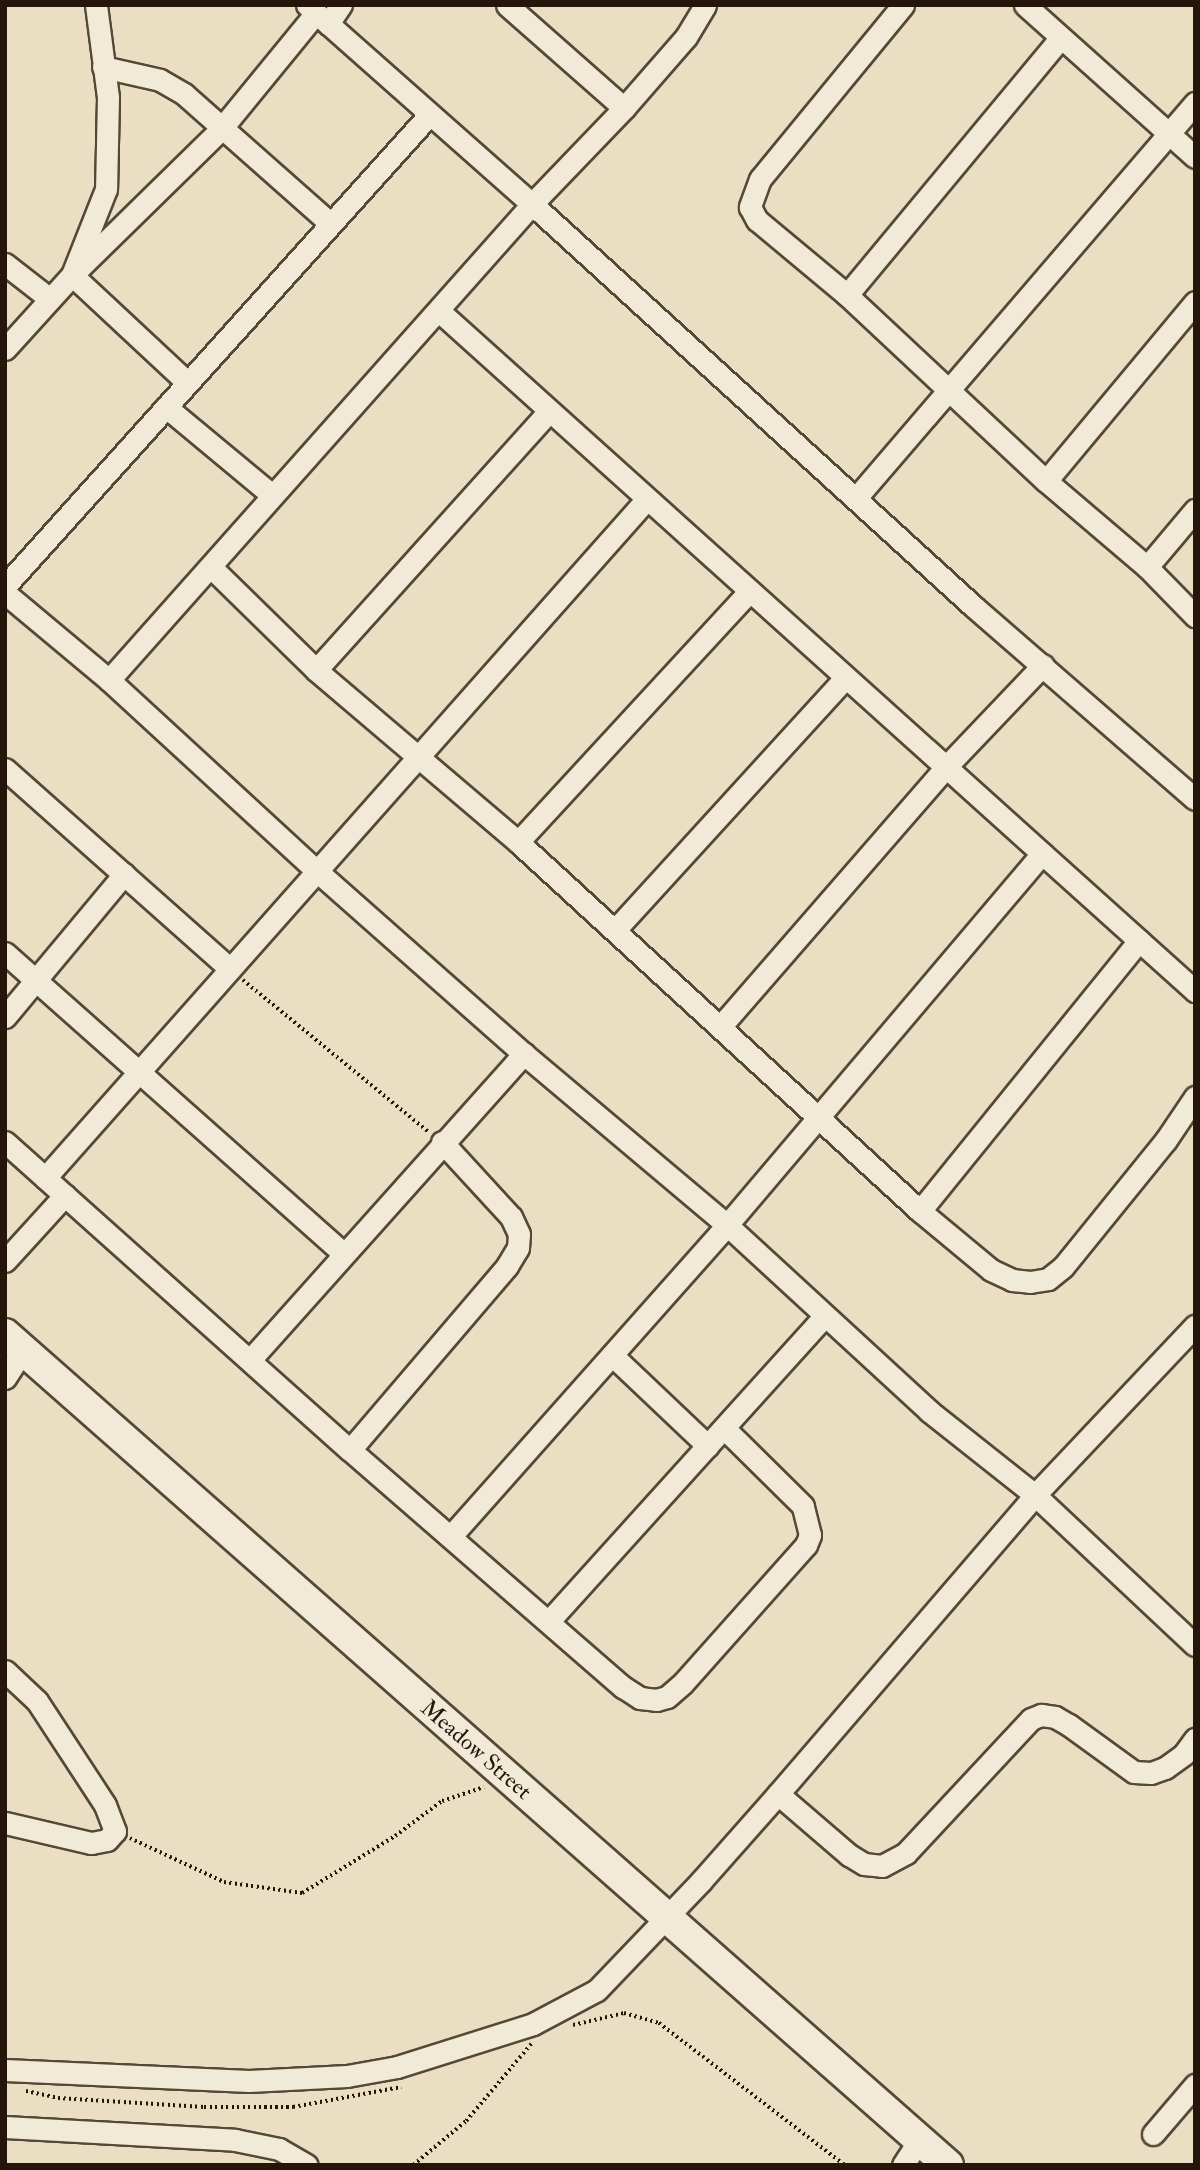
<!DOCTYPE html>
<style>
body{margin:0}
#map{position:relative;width:1200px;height:2170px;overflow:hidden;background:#eadfc2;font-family:"IM FELL Double Pica",serif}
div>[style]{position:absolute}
.path>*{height:3.5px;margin-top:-1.75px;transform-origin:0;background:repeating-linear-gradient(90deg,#25150a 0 2px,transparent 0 5.5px)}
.roads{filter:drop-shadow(2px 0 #564838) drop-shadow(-2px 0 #564838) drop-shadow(0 2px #564838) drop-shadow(0 -2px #564838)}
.street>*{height:21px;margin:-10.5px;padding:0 10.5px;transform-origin:10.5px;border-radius:10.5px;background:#f1ead7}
.secondary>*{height:30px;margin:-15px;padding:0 15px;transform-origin:15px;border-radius:15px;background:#f1ead7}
span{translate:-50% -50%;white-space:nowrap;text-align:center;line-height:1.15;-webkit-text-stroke:5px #f1ead7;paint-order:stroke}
.street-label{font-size:23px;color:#25150a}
.frame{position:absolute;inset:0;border:7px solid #25150a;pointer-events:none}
</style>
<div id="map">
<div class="path">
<i style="left:243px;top:980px;width:240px;rotate:39.3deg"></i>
<i style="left:130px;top:1838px;width:104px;rotate:25.1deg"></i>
<i style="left:224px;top:1882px;width:79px;rotate:8deg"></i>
<i style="left:302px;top:1893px;width:109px;rotate:-31.5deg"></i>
<i style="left:395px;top:1836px;width:59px;rotate:-36.7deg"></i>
<i style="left:442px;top:1801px;width:44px;rotate:-18.4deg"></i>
<i style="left:573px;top:2025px;width:52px;rotate:-13.2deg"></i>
<i style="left:624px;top:2013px;width:36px;rotate:16deg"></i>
<i style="left:659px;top:2023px;width:234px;rotate:37.4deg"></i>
<i style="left:26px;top:2091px;width:33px;rotate:12deg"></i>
<i style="left:58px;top:2098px;width:146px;rotate:3.5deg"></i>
<i style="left:204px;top:2107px;width:89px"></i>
<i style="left:293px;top:2107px;width:110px;rotate:-10.5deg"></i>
<i style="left:413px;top:2165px;width:69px;rotate:-39.7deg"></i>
<i style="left:466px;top:2121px;width:101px;rotate:-49.8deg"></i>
</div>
<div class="roads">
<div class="street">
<i style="left:96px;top:5px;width:93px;rotate:82.6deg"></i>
<i style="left:108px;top:97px;width:92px;rotate:91.2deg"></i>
<i style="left:106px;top:189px;width:92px;rotate:111.6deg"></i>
<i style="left:72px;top:275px;width:158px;rotate:43deg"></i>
<i style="left:307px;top:5px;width:300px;rotate:41.5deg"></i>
<i style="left:532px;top:204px;width:597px;rotate:42.35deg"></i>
<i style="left:973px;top:606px;width:294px;rotate:41deg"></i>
<i style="left:507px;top:5px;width:156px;rotate:41.4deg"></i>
<i style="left:903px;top:5px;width:225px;rotate:129.4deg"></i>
<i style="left:760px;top:179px;width:30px;rotate:110deg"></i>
<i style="left:750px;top:207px;width:15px;rotate:62deg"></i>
<i style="left:757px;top:220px;width:117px;rotate:39.8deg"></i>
<i style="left:847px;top:295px;width:272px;rotate:43.1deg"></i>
<i style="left:1046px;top:481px;width:133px;rotate:40.4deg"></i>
<i style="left:1147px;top:567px;width:69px;rotate:45.6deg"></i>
<i style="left:1025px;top:5px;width:228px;rotate:41.8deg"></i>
<i style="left:328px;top:24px;width:23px;rotate:-56deg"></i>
<i style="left:103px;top:67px;width:58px;rotate:12.8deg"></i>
<i style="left:160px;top:80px;width:28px;rotate:30deg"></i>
<i style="left:184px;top:94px;width:196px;rotate:41.5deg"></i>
<i style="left:5px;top:264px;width:57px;rotate:37.9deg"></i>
<i style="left:847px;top:295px;width:334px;rotate:-50.3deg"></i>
<i style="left:439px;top:311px;width:1017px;rotate:41.97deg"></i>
<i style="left:5px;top:349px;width:100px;rotate:-47.8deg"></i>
<i style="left:72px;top:275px;width:209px;rotate:-44.4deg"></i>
<i style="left:221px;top:129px;width:150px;rotate:-50.7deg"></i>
<i style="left:166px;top:407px;width:138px;rotate:39.7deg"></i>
<i style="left:1046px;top:481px;width:233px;rotate:-50.2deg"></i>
<i style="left:856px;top:498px;width:521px;rotate:-49.36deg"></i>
<i style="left:211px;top:567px;width:147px;rotate:44.4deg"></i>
<i style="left:316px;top:670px;width:265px;rotate:40.4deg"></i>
<i style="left:518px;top:842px;width:546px;rotate:42.55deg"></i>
<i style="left:920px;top:1211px;width:92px;rotate:39.7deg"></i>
<i style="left:991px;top:1270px;width:23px;rotate:25deg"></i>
<i style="left:1012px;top:1280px;width:18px;rotate:6deg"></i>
<i style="left:1030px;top:1282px;width:18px;rotate:-9deg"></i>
<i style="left:1048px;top:1279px;width:19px;rotate:-39deg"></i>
<i style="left:1063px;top:1267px;width:164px;rotate:-51deg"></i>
<i style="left:1166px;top:1140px;width:52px;rotate:-56deg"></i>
<i style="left:1147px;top:567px;width:75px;rotate:-49.9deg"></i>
<i style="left:5px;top:586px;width:635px;rotate:-48deg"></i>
<i style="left:5px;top:593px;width:136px;rotate:39.9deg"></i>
<i style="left:109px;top:680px;width:282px;rotate:42.6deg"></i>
<i style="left:317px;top:871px;width:276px;rotate:41.5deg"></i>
<i style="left:524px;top:1054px;width:265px;rotate:40.1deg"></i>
<i style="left:727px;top:1225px;width:275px;rotate:42.6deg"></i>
<i style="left:929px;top:1411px;width:135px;rotate:38.4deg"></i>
<i style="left:1035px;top:1495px;width:219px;rotate:43.2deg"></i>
<i style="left:316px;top:670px;width:347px;rotate:-48deg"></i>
<i style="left:109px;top:680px;width:637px;rotate:-48.37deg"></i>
<i style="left:532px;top:204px;width:133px;rotate:-46.2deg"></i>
<i style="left:624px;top:108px;width:94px;rotate:-48.9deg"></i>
<i style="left:686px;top:37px;width:37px;rotate:-59deg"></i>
<i style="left:5px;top:769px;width:301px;rotate:41.6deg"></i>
<i style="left:518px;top:842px;width:340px;rotate:-47.3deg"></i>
<i style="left:615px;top:930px;width:341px;rotate:-47.6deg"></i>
<i style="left:5px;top:953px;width:452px;rotate:41.6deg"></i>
<i style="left:5px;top:1017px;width:186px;rotate:-50.2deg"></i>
<i style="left:720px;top:1027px;width:343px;rotate:-49deg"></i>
<i style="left:945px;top:768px;width:142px;rotate:-46.4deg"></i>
<i style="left:5px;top:1142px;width:462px;rotate:41.8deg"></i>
<i style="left:350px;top:1450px;width:362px;rotate:41deg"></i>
<i style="left:623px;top:1687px;width:20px;rotate:33deg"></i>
<i style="left:640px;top:1698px;width:16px;rotate:7deg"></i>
<i style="left:656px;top:1700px;width:11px;rotate:-15deg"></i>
<i style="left:667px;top:1697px;width:21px;rotate:-41deg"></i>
<i style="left:683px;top:1683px;width:185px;rotate:-48.3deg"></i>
<i style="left:806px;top:1545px;width:11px;rotate:-68deg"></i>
<i style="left:810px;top:1535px;width:30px;rotate:-104deg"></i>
<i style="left:803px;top:1506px;width:111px;rotate:-135.4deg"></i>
<i style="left:45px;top:1178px;width:906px;rotate:-48.45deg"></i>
<i style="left:920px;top:1211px;width:348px;rotate:-51deg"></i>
<i style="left:5px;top:1261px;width:89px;rotate:-47.7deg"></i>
<i style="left:612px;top:1355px;width:132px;rotate:43.5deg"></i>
<i style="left:250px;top:1360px;width:411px;rotate:-48.2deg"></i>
<i style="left:5px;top:1378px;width:33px;rotate:-57deg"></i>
<i style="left:350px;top:1450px;width:242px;rotate:-49.5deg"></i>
<i style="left:507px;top:1266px;width:21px;rotate:-59deg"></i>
<i style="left:518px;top:1248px;width:14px;rotate:-86deg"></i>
<i style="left:519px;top:1234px;width:19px;rotate:-115deg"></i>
<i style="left:511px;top:1217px;width:102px;rotate:-132.6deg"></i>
<i style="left:451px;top:1536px;width:416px;rotate:-48.4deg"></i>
<i style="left:727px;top:1225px;width:487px;rotate:-49.7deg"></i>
<i style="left:549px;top:1621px;width:411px;rotate:-47.9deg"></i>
<i style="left:5px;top:1671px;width:44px;rotate:43.2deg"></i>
<i style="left:37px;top:1701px;width:124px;rotate:56.8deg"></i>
<i style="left:105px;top:1805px;width:28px;rotate:69deg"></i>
<i style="left:115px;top:1831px;width:12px;rotate:132deg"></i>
<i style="left:107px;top:1840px;width:16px;rotate:169deg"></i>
<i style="left:91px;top:1843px;width:88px;rotate:-166.9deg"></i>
<i style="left:778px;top:1794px;width:94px;rotate:40.7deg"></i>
<i style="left:849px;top:1855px;width:17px;rotate:31deg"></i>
<i style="left:864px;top:1864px;width:18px;rotate:6deg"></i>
<i style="left:882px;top:1866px;width:27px;rotate:-28deg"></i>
<i style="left:906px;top:1853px;width:183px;rotate:-47deg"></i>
<i style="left:1031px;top:1719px;width:11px;rotate:-22deg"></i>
<i style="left:1041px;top:1715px;width:14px;rotate:8deg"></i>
<i style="left:1055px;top:1717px;width:16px;rotate:30deg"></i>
<i style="left:1069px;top:1725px;width:80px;rotate:35.9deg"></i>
<i style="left:1134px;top:1772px;width:17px;rotate:3deg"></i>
<i style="left:1151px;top:1773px;width:15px;rotate:-20deg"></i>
<i style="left:1165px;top:1768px;width:24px;rotate:-36deg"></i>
<i style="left:1184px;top:1754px;width:19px;rotate:-54deg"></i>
<i style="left:5px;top:2070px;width:244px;rotate:2.6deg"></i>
<i style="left:249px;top:2081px;width:98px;rotate:-2.9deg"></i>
<i style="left:347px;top:2076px;width:51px;rotate:-10.2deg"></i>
<i style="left:397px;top:2067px;width:143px;rotate:-17.5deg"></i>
<i style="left:533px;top:2024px;width:72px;rotate:-28deg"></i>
<i style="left:597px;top:1990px;width:151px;rotate:-46.3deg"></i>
<i style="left:701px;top:1881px;width:116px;rotate:-48.5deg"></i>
<i style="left:778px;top:1794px;width:394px;rotate:-49.3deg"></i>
<i style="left:1035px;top:1495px;width:233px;rotate:-46.6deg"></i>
<i style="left:5px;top:2127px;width:230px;rotate:3.2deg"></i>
<i style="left:235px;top:2140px;width:45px;rotate:11.6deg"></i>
<i style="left:279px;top:2149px;width:32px;rotate:30deg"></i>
<i style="left:1153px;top:2134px;width:65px;rotate:-49.4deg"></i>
<i style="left:903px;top:2165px;width:31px;rotate:-57deg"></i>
</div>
<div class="secondary">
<i style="left:5px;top:1334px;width:1257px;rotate:41.39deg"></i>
</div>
</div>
<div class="street-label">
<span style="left:476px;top:1750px;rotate:41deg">Meadow Street</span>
</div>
<div class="frame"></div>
</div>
